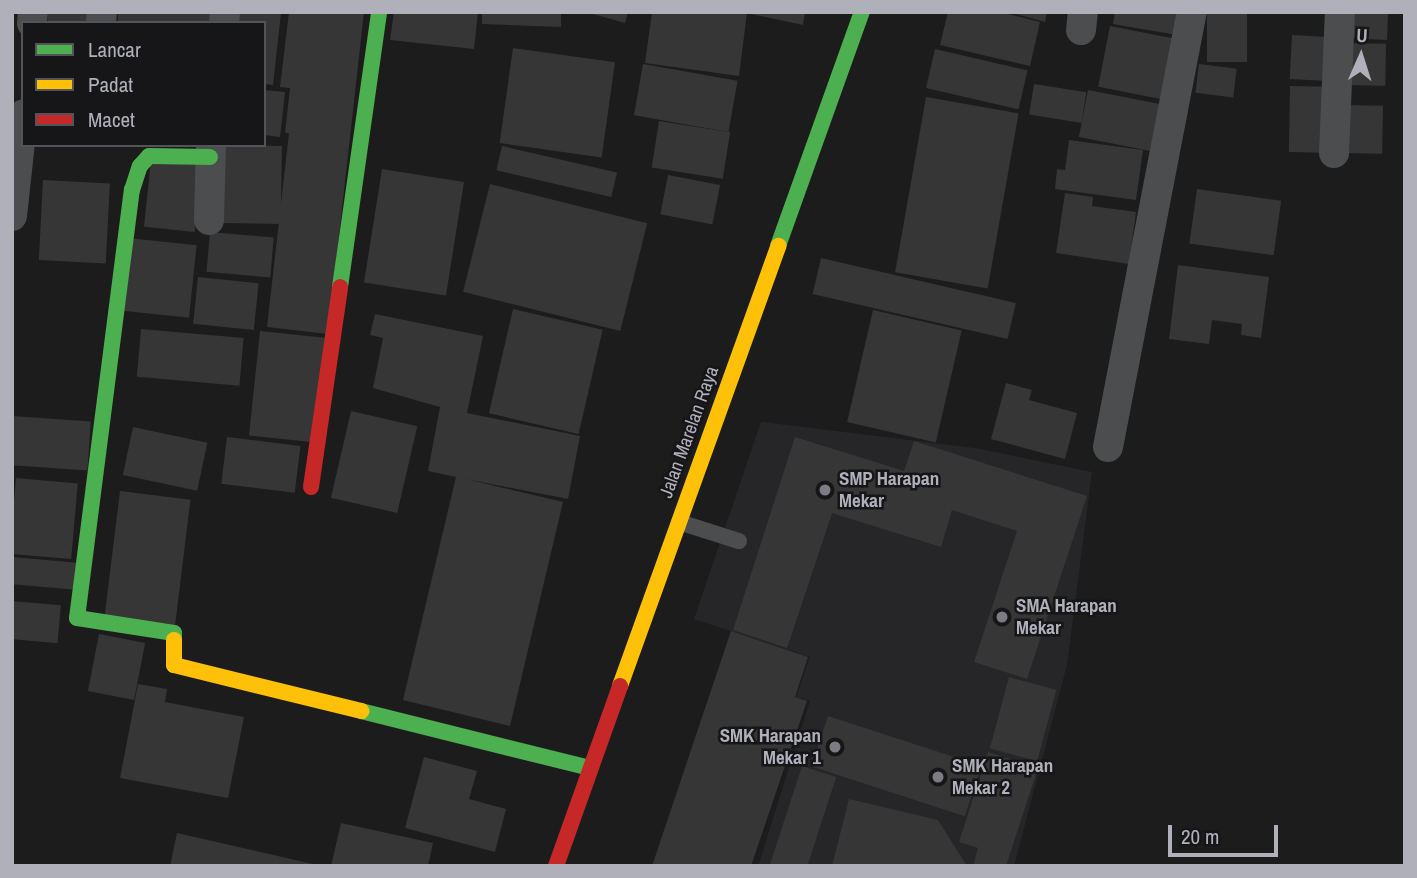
<!DOCTYPE html>
<style>
body{margin:0}
#map{position:relative;width:1417px;height:878px;overflow:hidden;background:#1c1c1c;font-family:"Archivo Narrow",sans-serif}
div>[style]{position:absolute}
.built>*{inset:0;background:#262628}
.building>*{inset:0;background:#363637;transform-origin:0 0}
.lane>*{height:16px;margin:-8px;padding:0 8px;transform-origin:8px;border-radius:8px;background:#4c4d4e}
.street>*{height:30px;margin:-15px;padding:0 15px;transform-origin:15px;border-radius:15px;background:#4c4d4e}
.fast>*{height:16px;margin:-8px;padding:0 8px;transform-origin:8px;border-radius:8px;background:#4caf50}
.slow>*{height:16px;margin:-8px;padding:0 8px;transform-origin:8px;border-radius:8px;background:#ffc107}
.jam>*{height:16px;margin:-8px;padding:0 8px;transform-origin:8px;border-radius:8px;background:#c62828}
.dots>*{width:19px;height:19px;translate:-50% -50%;box-sizing:border-box;border:4px solid #161618;border-radius:50%}
span{translate:-50% -50%;white-space:nowrap;text-align:center;line-height:1.15;-webkit-text-stroke:5px #161618;paint-order:stroke}
.street-label{font-size:19px;color:#afb0ba}
.poi-label{font-size:19px;color:#afb0ba;font-weight:700}
.left{translate:0 -50%;text-align:left}
.right{translate:-100% -50%;text-align:right}
.frame{position:absolute;inset:0;border:14px solid #afb0ba;pointer-events:none}
.legend{position:absolute;left:21px;top:21px;width:245px;height:126px;box-sizing:border-box;background:#161618;border:2px solid #535459;margin:0;padding:9px 12px;list-style:none;font-size:21px;color:#afb0ba}
.legend li{display:flex;align-items:center;gap:14px;height:35px}
.legend b{width:35px;border:2px solid #535459}
.north{position:absolute;left:1326px;top:21px;width:70px;height:70px;-webkit-text-stroke:5px #161618;paint-order:stroke;rotate:3deg;font-size:19px;font-weight:700;line-height:28px;text-align:center;color:#afb0ba}
.north::after{content:'';display:block;margin:auto;width:24px;height:32px;background:#afb0ba;clip-path:polygon(50% 0,100% 100%,50% 72%,0 100%)}
.scale{position:absolute;left:1168px;top:825px;width:110px;height:32px;box-sizing:border-box;border:4px solid #afb0ba;border-top:0;padding-left:9px;font-size:21px;line-height:24px;white-space:nowrap;color:#afb0ba;-webkit-text-stroke:5px #161618;paint-order:stroke}
</style>
<div id="map">
<div class="built">
<i style="clip-path:polygon(761px 422px,975px 448px,1092px 472px,1067px 665px,1014px 866px,758px 866px,810px 701px,796px 697px,810px 657px,694px 619px)"></i>
</div>
<div class="building">
<i style="left:48px;top:12px;width:46px;height:11px"></i>
<i style="left:118px;top:12px;width:101px;height:11px"></i>
<i style="clip-path:polygon(234px 12px,281px 13px,273px 85px,264px 84px,264px 23px,233px 23px)"></i>
<i style="clip-path:polygon(289px 12px,364px 12px,328px 334px,267px 327px,289px 133px,285px 133px,290px 88px,280px 87px)"></i>
<i style="clip-path:polygon(394px 12px,478px 12px,474px 49px,390px 40px)"></i>
<i style="clip-path:polygon(482px 12px,561px 12px,561px 27px,482px 24px)"></i>
<i style="clip-path:polygon(586px 12px,628px 12px,625px 23px)"></i>
<i style="clip-path:polygon(652px 12px,805px 12px,803px 25px,747px 13px,739px 76px,645px 63px)"></i>
<i style="clip-path:polygon(948px 12px,1000px 12px,1040px 22px,1030px 66px,940px 45px)"></i>
<i style="clip-path:polygon(1009px 12px,1047px 12px,1045px 22px)"></i>
<i style="clip-path:polygon(1115px 12px,1181px 12px,1177px 35px,1113px 24px)"></i>
<i style="left:1207px;top:12px;width:40px;height:50px"></i>
<i style="clip-path:polygon(1352px 12px,1388px 12px,1387px 40px,1344px 38px)"></i>
<i style="left:1110px;top:26px;width:65px;height:62px;rotate:11deg"></i>
<i style="left:1292px;top:35px;width:42px;height:44px;rotate:3deg"></i>
<i style="left:1342px;top:43px;width:44px;height:42px;rotate:1deg"></i>
<i style="left:513px;top:48px;width:103px;height:96px;rotate:8deg"></i>
<i style="left:935px;top:49px;width:95px;height:40px;rotate:13deg"></i>
<i style="left:643px;top:64px;width:96px;height:52px;rotate:10deg"></i>
<i style="left:1199px;top:64px;width:38px;height:29px;rotate:7deg"></i>
<i style="left:1034px;top:84px;width:53px;height:31px;rotate:9deg"></i>
<i style="left:1290px;top:86px;width:40px;height:66px;rotate:1deg"></i>
<i style="clip-path:polygon(264px 90px,285px 92px,280px 137px,264px 135px)"></i>
<i style="left:1088px;top:90px;width:81px;height:48px;rotate:11deg"></i>
<i style="left:926px;top:97px;width:94px;height:178px;rotate:10deg"></i>
<i style="left:1340px;top:105px;width:43px;height:48px;rotate:1deg"></i>
<i style="left:659px;top:121px;width:72px;height:47px;rotate:9deg"></i>
<i style="clip-path:polygon(1069px 140px,1143px 150px,1136px 200px,1055px 189px,1057px 169px,1065px 170px)"></i>
<i style="left:223px;top:145px;width:59px;height:78px;rotate:1deg"></i>
<i style="left:502px;top:146px;width:118px;height:25px;rotate:13deg"></i>
<i style="left:151px;top:160px;width:51px;height:67px;rotate:6deg"></i>
<i style="left:382px;top:169px;width:83px;height:115px;rotate:9deg"></i>
<i style="left:668px;top:175px;width:53px;height:40px;rotate:11deg"></i>
<i style="left:43px;top:180px;width:67px;height:80px;rotate:3deg"></i>
<i style="left:490px;top:184px;width:162px;height:111px;rotate:14deg"></i>
<i style="left:1197px;top:189px;width:85px;height:55px;rotate:8deg"></i>
<i style="clip-path:polygon(1065px 193px,1093px 197px,1092px 206px,1136px 212px,1129px 264px,1056px 253px)"></i>
<i style="left:210px;top:232px;width:64px;height:40px;rotate:5deg"></i>
<i style="left:128px;top:238px;width:69px;height:73px;rotate:6deg"></i>
<i style="left:821px;top:258px;width:200px;height:37px;rotate:13deg"></i>
<i style="clip-path:polygon(1178px 265px,1269px 277px,1261px 338px,1241px 335px,1242px 324px,1212px 320px,1209px 344px,1169px 339px)"></i>
<i style="left:198px;top:277px;width:61px;height:47px;rotate:6deg"></i>
<i style="left:513px;top:309px;width:92px;height:107px;rotate:13deg"></i>
<i style="left:873px;top:310px;width:91px;height:115px;rotate:13deg"></i>
<i style="clip-path:polygon(375px 314px,483px 336px,467px 413px,580px 436px,568px 499px,466px 479px,563px 502px,510px 726px,403px 700px,456px 477px,428px 471px,440px 407px,373px 388px,383px 338px,370px 335px)"></i>
<i style="left:141px;top:329px;width:103px;height:48px;rotate:5deg"></i>
<i style="left:260px;top:331px;width:67px;height:105px;rotate:6deg"></i>
<i style="clip-path:polygon(1006px 383px,1032px 390px,1029px 400px,1077px 413px,1065px 459px,991px 439px)"></i>
<i style="left:351px;top:411px;width:68px;height:89px;rotate:13deg"></i>
<i style="left:12px;top:416px;width:79px;height:49px;rotate:4deg"></i>
<i style="left:133px;top:427px;width:76px;height:49px;rotate:12deg"></i>
<i style="left:227px;top:437px;width:74px;height:47px;rotate:7deg"></i>
<i style="clip-path:polygon(795px 437px,904px 471px,914px 441px,1087px 496px,1027px 679px,974px 662px,1017px 531px,952px 510px,941px 547px,832px 513px,787px 648px,733px 630px)"></i>
<i style="left:16px;top:478px;width:62px;height:76px;rotate:5deg"></i>
<i style="left:120px;top:491px;width:71px;height:127px;rotate:7deg"></i>
<i style="left:12px;top:557px;width:66px;height:27px;rotate:5deg"></i>
<i style="left:12px;top:601px;width:49px;height:38px;rotate:5deg"></i>
<i style="clip-path:polygon(731px 631px,808px 657px,795px 697px,807px 701px,751px 866px,652px 866px)"></i>
<i style="left:99px;top:634px;width:47px;height:58px;rotate:11deg"></i>
<i style="left:1009px;top:677px;width:49px;height:74px;rotate:15deg"></i>
<i style="clip-path:polygon(138px 684px,167px 689px,165px 702px,244px 717px,228px 798px,120px 778px)"></i>
<i style="left:828px;top:716px;width:161px;height:53px;rotate:18deg"></i>
<i style="clip-path:polygon(988px 752px,1038px 768px,1006px 866px,973px 866px,978px 848px,959px 842px)"></i>
<i style="clip-path:polygon(424px 757px,477px 771px,469px 799px,506px 809px,495px 852px,405px 828px)"></i>
<i style="left:802px;top:766px;width:36px;height:106px;rotate:18deg"></i>
<i style="clip-path:polygon(849px 799px,938px 820px,967px 866px,832px 866px)"></i>
<i style="clip-path:polygon(341px 823px,433px 843px,428px 866px,331px 866px)"></i>
<i style="clip-path:polygon(177px 833px,317px 865px,317px 866px,170px 866px)"></i>
</div>
<div class="lane">
<i style="left:679px;top:522px;width:63px;rotate:17.6deg"></i>
</div>
<div class="street">
<i style="left:32px;top:23px;width:11px;rotate:-85deg"></i>
<i style="left:101px;top:23px;width:11px;rotate:-85deg"></i>
<i style="left:224px;top:23px;width:11px;rotate:-85deg"></i>
<i style="left:1081px;top:30px;width:18px;rotate:-84deg"></i>
<i style="left:1334px;top:153px;width:141px;rotate:-87.6deg"></i>
<i style="left:12px;top:216px;width:102px;rotate:-83.8deg"></i>
<i style="left:209px;top:220px;width:75px;rotate:-88.5deg"></i>
<i style="left:1108px;top:447px;width:443px;rotate:-79.1deg"></i>
</div>
<div class="fast">
<i style="left:778px;top:246px;width:249px;rotate:-70.3deg"></i>
<i style="left:340px;top:287px;width:278px;rotate:-81.9deg"></i>
<i style="left:174px;top:640px;width:7px;rotate:-90deg"></i>
<i style="left:174px;top:633px;width:98px;rotate:-171.2deg"></i>
<i style="left:77px;top:618px;width:432px;rotate:-82.7deg"></i>
<i style="left:132px;top:190px;width:25px;rotate:-72deg"></i>
<i style="left:140px;top:166px;width:13px;rotate:-48deg"></i>
<i style="left:149px;top:156px;width:61px;rotate:0.9deg"></i>
<i style="left:361px;top:711px;width:236px;rotate:14deg"></i>
</div>
<div class="slow">
<i style="left:174px;top:640px;width:25px;rotate:90deg"></i>
<i style="left:174px;top:665px;width:193px;rotate:13.8deg"></i>
<i style="left:620px;top:686px;width:468px;rotate:-70.2deg"></i>
</div>
<div class="jam">
<i style="left:311px;top:487px;width:202px;rotate:-81.7deg"></i>
<i style="left:556px;top:866px;width:191px;rotate:-70.4deg"></i>
</div>
<div class="dots">
<i style="left:825px;top:490px;background:#7c7c83"></i>
<i style="left:1002px;top:617px;background:#7c7c83"></i>
<i style="left:835px;top:747px;background:#7c7c83"></i>
<i style="left:938px;top:777px;background:#7c7c83"></i>
</div>
<div class="street-label">
<span style="left:689px;top:432px;rotate:-70deg">Jalan Marelan Raya</span>
</div>
<div class="poi-label">
<span class="left" style="left:839px;top:490px">SMP Harapan<br>Mekar</span>
<span class="left" style="left:1016px;top:617px">SMA Harapan<br>Mekar</span>
<span class="right" style="left:821px;top:747px">SMK Harapan<br>Mekar 1</span>
<span class="left" style="left:952px;top:777px">SMK Harapan<br>Mekar 2</span>
</div>
<div class="frame"></div>
<ul class="legend">
<li><b style="height:9px;background:#4caf50"></b>Lancar</li>
<li><b style="height:9px;background:#ffc107"></b>Padat</li>
<li><b style="height:9px;background:#c62828"></b>Macet</li>
</ul>
<div class="north">U</div>
<div class="scale">20 m</div>
</div>
